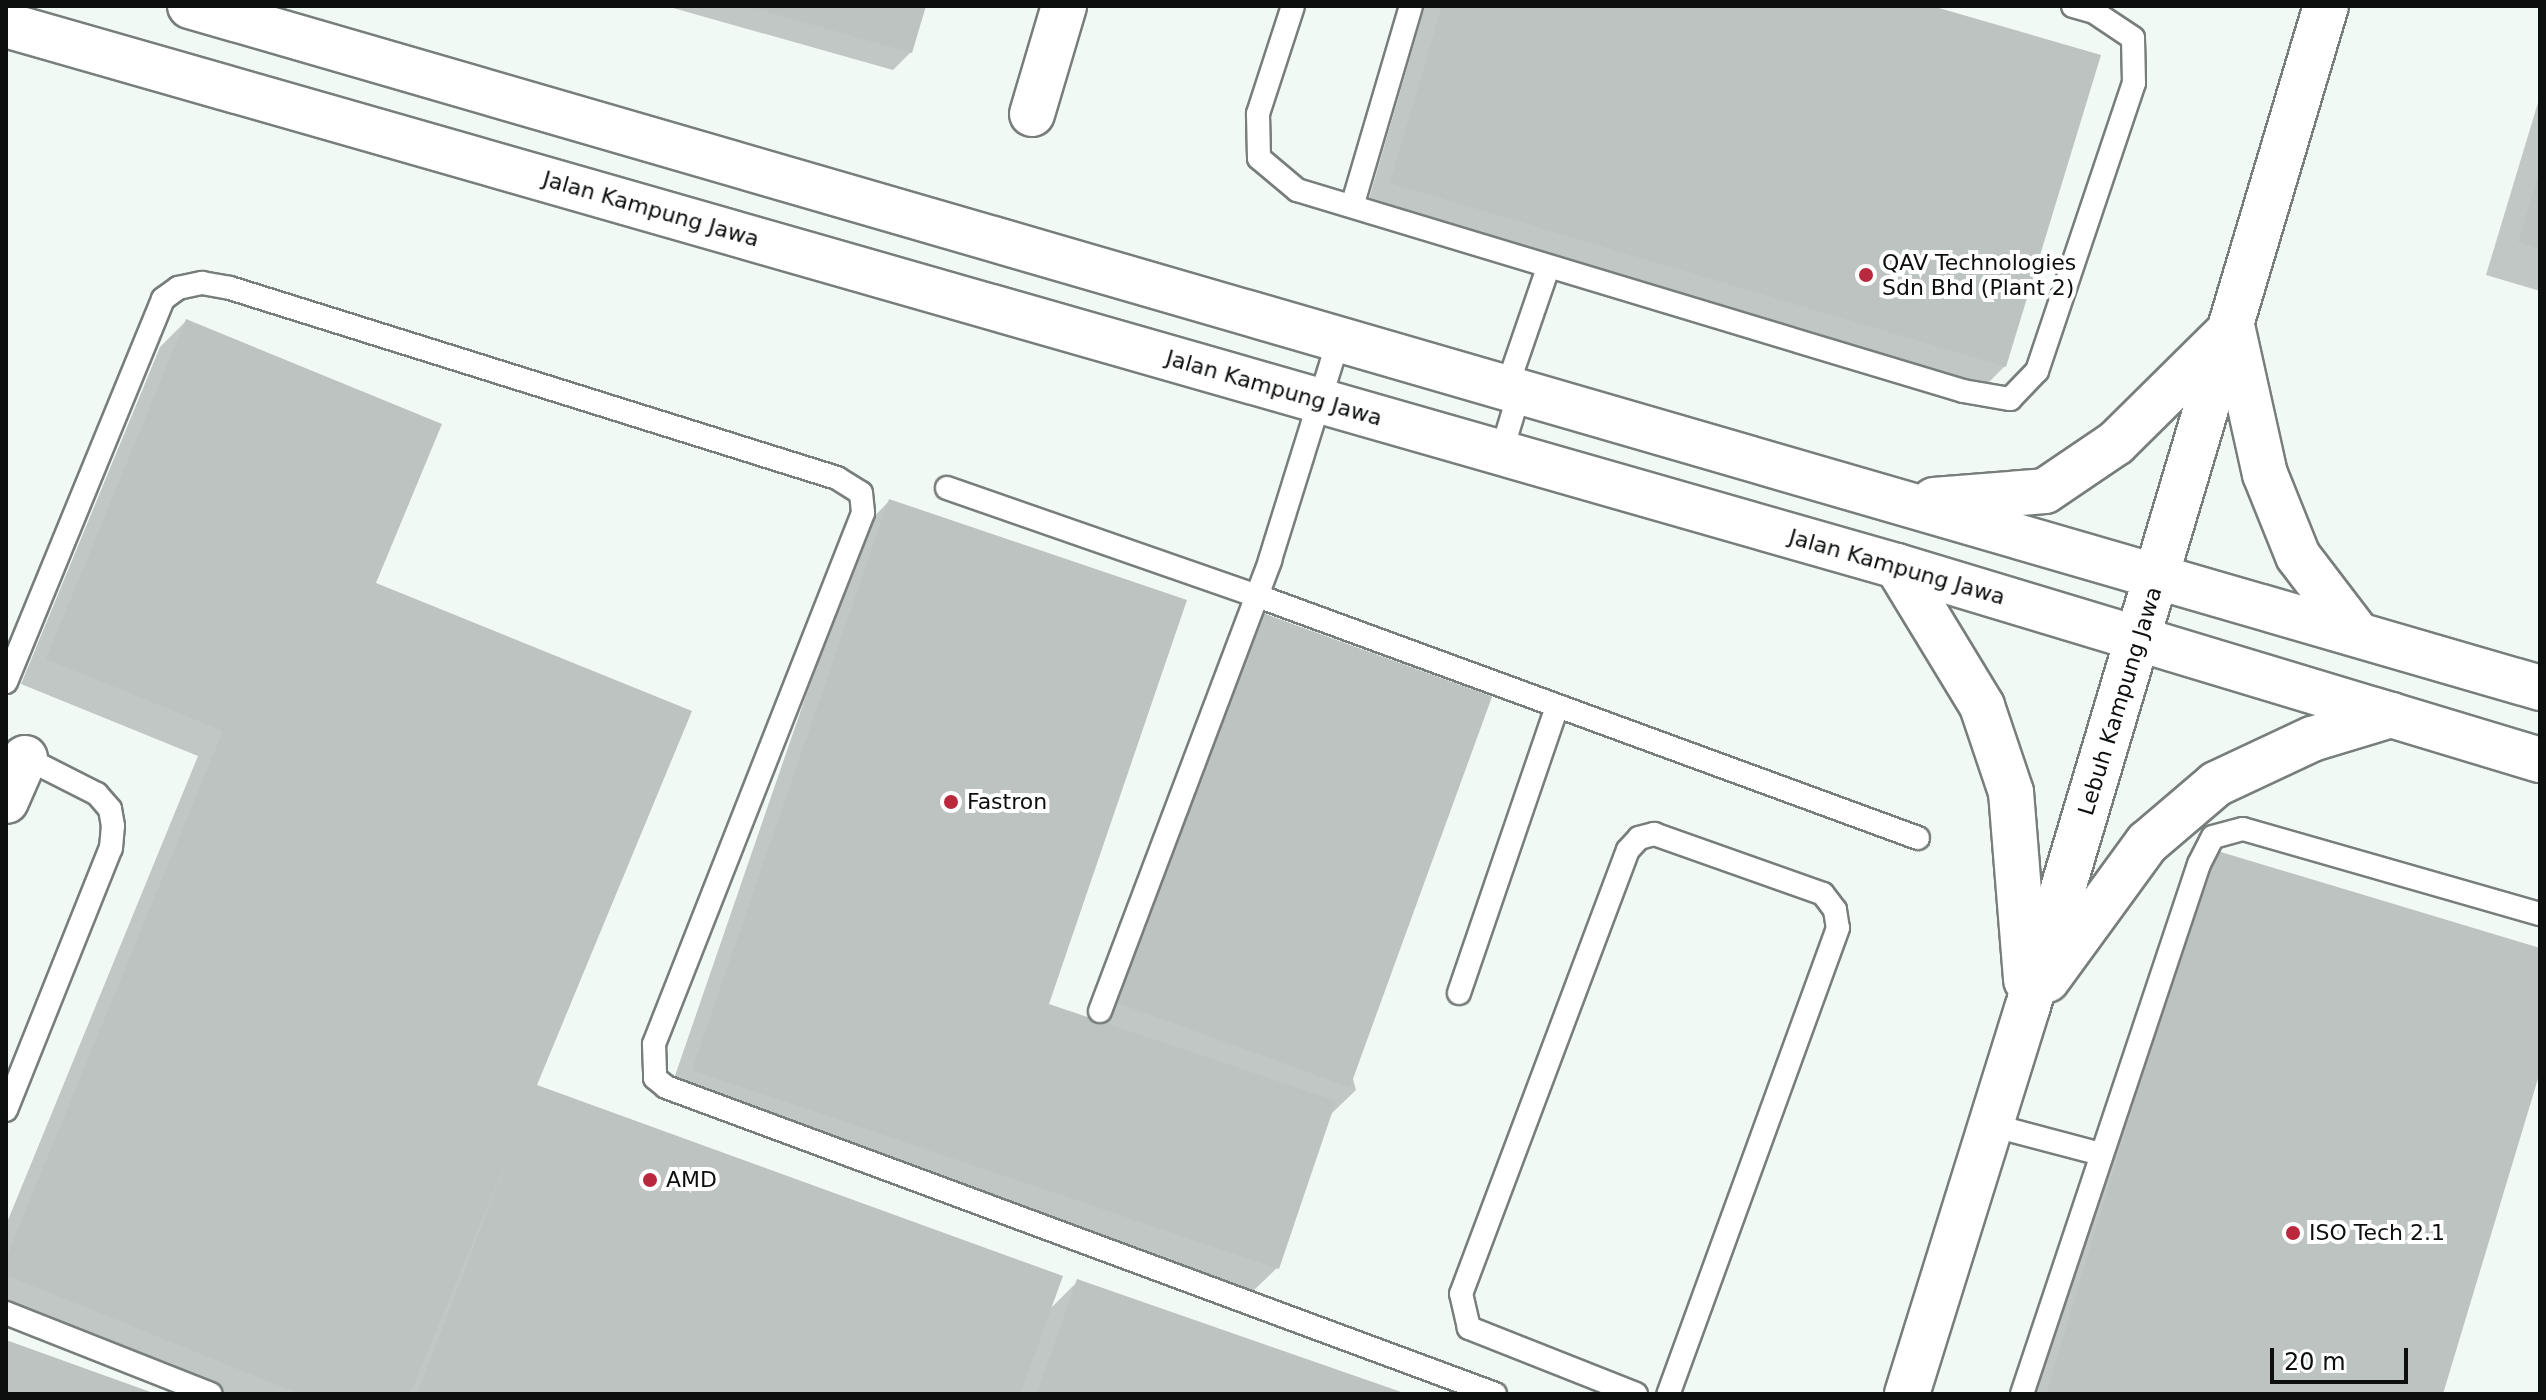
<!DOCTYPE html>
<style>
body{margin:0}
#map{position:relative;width:2546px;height:1400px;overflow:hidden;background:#f1f9f5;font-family:"DejaVu Sans",sans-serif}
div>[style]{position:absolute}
.shadow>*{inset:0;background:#0003}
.building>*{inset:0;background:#bcc3c0;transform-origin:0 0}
.roads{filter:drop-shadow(2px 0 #777e7b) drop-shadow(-2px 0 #777e7b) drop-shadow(0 2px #777e7b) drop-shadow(0 -2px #777e7b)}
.service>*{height:22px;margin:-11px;padding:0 11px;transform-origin:11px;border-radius:11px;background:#fff}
.minor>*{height:44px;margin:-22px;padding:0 22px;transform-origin:22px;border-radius:22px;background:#fff}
.tertiary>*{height:44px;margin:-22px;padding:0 22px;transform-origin:22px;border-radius:22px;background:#fff}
.dots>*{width:22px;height:22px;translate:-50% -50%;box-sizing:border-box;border:4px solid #fff;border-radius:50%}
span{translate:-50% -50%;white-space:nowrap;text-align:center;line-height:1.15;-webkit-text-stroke:8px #fff;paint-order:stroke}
.street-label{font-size:22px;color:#0c0f0e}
.poi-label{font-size:22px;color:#0c0f0e}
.left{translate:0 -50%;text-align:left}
.frame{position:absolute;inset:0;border:8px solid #0c0f0e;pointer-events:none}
.scale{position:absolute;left:2270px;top:1348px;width:138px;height:36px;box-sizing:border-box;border:4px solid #0c0f0e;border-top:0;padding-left:10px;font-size:24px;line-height:28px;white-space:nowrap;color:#0c0f0e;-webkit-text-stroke:6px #fff;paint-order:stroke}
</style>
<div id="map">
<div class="shadow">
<i style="clip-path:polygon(666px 6px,924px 6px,911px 52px,893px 70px)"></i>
<i style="clip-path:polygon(1425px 6px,1925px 6px,2005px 366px,1979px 392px,1366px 209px)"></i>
<i style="clip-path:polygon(2540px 96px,2540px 291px,2486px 275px)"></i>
<i style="clip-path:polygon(186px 321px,374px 584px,535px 1086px,1048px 1311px,1078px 1281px,1402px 1394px,212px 1394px,6px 1311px,6px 1225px,198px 756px,21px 684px,160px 347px)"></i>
<i style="clip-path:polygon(889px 501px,1047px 1005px,1095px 1022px,1235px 640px,1356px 1090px,1330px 1115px,1277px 1268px,1251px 1293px,668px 1096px,864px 527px)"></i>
<i style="clip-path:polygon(2186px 877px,2540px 950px,2540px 1065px,2441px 1394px,2029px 1394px)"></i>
</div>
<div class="building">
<i style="clip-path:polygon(747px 6px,926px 6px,912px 53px)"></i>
<i style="clip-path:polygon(1442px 6px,1932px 6px,2101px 55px,2006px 367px,1390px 183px)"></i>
<i style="clip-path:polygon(2540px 170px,2540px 249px,2518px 242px)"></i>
<i style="clip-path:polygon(186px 319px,442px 424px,376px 583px,692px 711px,537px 1085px,1063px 1276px,1020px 1394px,417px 1394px,518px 1132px,410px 1394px,300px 1394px,6px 1275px,6px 1258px,223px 731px,46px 659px)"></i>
<i style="clip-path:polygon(889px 499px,1187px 600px,1049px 1004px,1336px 1101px,1279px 1269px,692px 1070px)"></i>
<i style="left:1260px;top:612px;width:247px;height:416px;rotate:20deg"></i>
<i style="clip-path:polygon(2211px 849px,2540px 948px,2540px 1072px,2443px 1394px,2046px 1394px)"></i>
<i style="clip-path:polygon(1077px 1279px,1407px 1394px,1037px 1394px)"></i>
<i style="clip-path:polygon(6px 1340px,156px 1394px,6px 1394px)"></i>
</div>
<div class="roads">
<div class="service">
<i style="left:1293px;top:6px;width:114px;rotate:108deg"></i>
<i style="left:1258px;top:114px;width:44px;rotate:88.7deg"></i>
<i style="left:1259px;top:158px;width:50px;rotate:40.1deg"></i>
<i style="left:1297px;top:190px;width:696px;rotate:16.79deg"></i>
<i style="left:1963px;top:391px;width:48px;rotate:9.7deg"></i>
<i style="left:2010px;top:399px;width:39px;rotate:-46deg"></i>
<i style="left:2037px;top:371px;width:304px;rotate:-71.4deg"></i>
<i style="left:2134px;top:83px;width:45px;rotate:-91.3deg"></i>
<i style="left:2133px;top:38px;width:47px;rotate:-146.3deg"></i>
<i style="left:2094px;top:12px;width:22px;rotate:-164deg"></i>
<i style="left:1353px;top:203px;width:205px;rotate:-73.6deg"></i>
<i style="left:1507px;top:387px;width:126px;rotate:-71deg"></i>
<i style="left:1501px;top:453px;width:65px;rotate:-73deg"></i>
<i style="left:947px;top:488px;width:326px;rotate:19.2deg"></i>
<i style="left:1255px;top:595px;width:706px;rotate:20.13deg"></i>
<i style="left:6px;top:682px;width:414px;rotate:-67.7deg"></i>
<i style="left:163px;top:299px;width:19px;rotate:-36deg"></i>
<i style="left:178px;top:288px;width:25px;rotate:-12deg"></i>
<i style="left:202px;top:283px;width:28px;rotate:10deg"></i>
<i style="left:230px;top:288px;width:636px;rotate:17.38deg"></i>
<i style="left:837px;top:478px;width:28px;rotate:32deg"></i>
<i style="left:861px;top:493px;width:20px;rotate:84deg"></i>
<i style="left:863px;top:513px;width:571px;rotate:111.48deg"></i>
<i style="left:654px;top:1044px;width:34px;rotate:88deg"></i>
<i style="left:655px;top:1078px;width:14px;rotate:39deg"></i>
<i style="left:666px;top:1087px;width:884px;rotate:20.32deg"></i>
<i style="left:1459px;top:993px;width:303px;rotate:-71.1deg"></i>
<i style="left:1100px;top:1011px;width:482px;rotate:-69.3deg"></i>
<i style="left:1270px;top:560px;width:232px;rotate:-72.7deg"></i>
<i style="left:6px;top:1110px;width:282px;rotate:-68.2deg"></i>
<i style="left:111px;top:848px;width:22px;rotate:-85deg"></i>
<i style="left:113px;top:826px;width:17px;rotate:-100deg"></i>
<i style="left:110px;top:809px;width:20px;rotate:-131deg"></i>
<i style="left:97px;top:794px;width:89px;rotate:-153.1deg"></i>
<i style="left:1991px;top:1125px;width:114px;rotate:14.8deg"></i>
<i style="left:6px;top:1313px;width:220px;rotate:21.6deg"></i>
<i style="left:1636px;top:1394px;width:180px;rotate:-158.4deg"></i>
<i style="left:1469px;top:1328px;width:35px;rotate:-103deg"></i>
<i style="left:1461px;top:1294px;width:474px;rotate:-69.4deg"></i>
<i style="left:1628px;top:850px;width:16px;rotate:-47deg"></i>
<i style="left:1639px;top:838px;width:16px;rotate:-15deg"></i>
<i style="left:1654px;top:834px;width:179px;rotate:19.5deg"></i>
<i style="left:1823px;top:894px;width:20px;rotate:53deg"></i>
<i style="left:1835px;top:910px;width:18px;rotate:81deg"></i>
<i style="left:1838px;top:928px;width:496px;rotate:110deg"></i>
<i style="left:2022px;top:1394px;width:559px;rotate:-71.53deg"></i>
<i style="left:2199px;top:864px;width:30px;rotate:-63deg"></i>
<i style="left:2213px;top:837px;width:31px;rotate:-15deg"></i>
<i style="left:2243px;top:829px;width:309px;rotate:16deg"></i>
</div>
<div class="minor">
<i style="left:1032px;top:114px;width:113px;rotate:-73.5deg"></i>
<i style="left:6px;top:801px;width:47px;rotate:-66.2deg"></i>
<i style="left:1907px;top:1394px;width:406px;rotate:-72.7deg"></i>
</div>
<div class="tertiary">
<i style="left:190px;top:6px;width:2447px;rotate:16.18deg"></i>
<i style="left:6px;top:25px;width:1967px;rotate:15.97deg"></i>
<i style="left:1897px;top:566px;width:672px;rotate:16.79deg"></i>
<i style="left:2233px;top:330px;width:148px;rotate:77.5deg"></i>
<i style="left:2265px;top:474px;width:88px;rotate:68.1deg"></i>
<i style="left:2298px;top:556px;width:96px;rotate:52.7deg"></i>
<i style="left:1934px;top:500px;width:111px;rotate:-4.6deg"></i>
<i style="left:2045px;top:491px;width:86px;rotate:-34.1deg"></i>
<i style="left:2116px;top:443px;width:158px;rotate:-44.7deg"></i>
<i style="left:1897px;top:566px;width:164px;rotate:58.7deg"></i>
<i style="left:1982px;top:706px;width:91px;rotate:71.4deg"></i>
<i style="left:2011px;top:792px;width:189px;rotate:85.4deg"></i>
<i style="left:2047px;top:980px;width:170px;rotate:-53.9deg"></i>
<i style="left:2147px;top:843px;width:91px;rotate:-40.5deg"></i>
<i style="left:2216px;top:784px;width:106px;rotate:-25.1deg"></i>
<i style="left:2312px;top:739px;width:83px;rotate:-16.9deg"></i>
<i style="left:2028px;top:1006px;width:1043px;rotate:-73.41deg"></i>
</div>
</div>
<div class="dots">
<i style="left:1866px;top:275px;background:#b9283d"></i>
<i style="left:951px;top:802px;background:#b9283d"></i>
<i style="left:650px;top:1180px;background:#b9283d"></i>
<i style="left:2293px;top:1233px;background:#b9283d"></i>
</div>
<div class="street-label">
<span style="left:651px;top:209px;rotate:16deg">Jalan Kampung Jawa</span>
<span style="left:1274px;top:388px;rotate:16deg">Jalan Kampung Jawa</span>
<span style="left:1897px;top:567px;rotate:16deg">Jalan Kampung Jawa</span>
<span style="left:2120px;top:701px;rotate:-73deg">Lebuh Kampung Jawa</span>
</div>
<div class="poi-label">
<span class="left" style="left:1882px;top:275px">QAV Technologies<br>Sdn Bhd (Plant 2)</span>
<span class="left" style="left:967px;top:802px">Fastron</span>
<span class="left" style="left:666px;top:1180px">AMD</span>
<span class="left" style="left:2309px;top:1233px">ISO Tech 2.1</span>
</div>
<div class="frame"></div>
<div class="scale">20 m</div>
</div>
